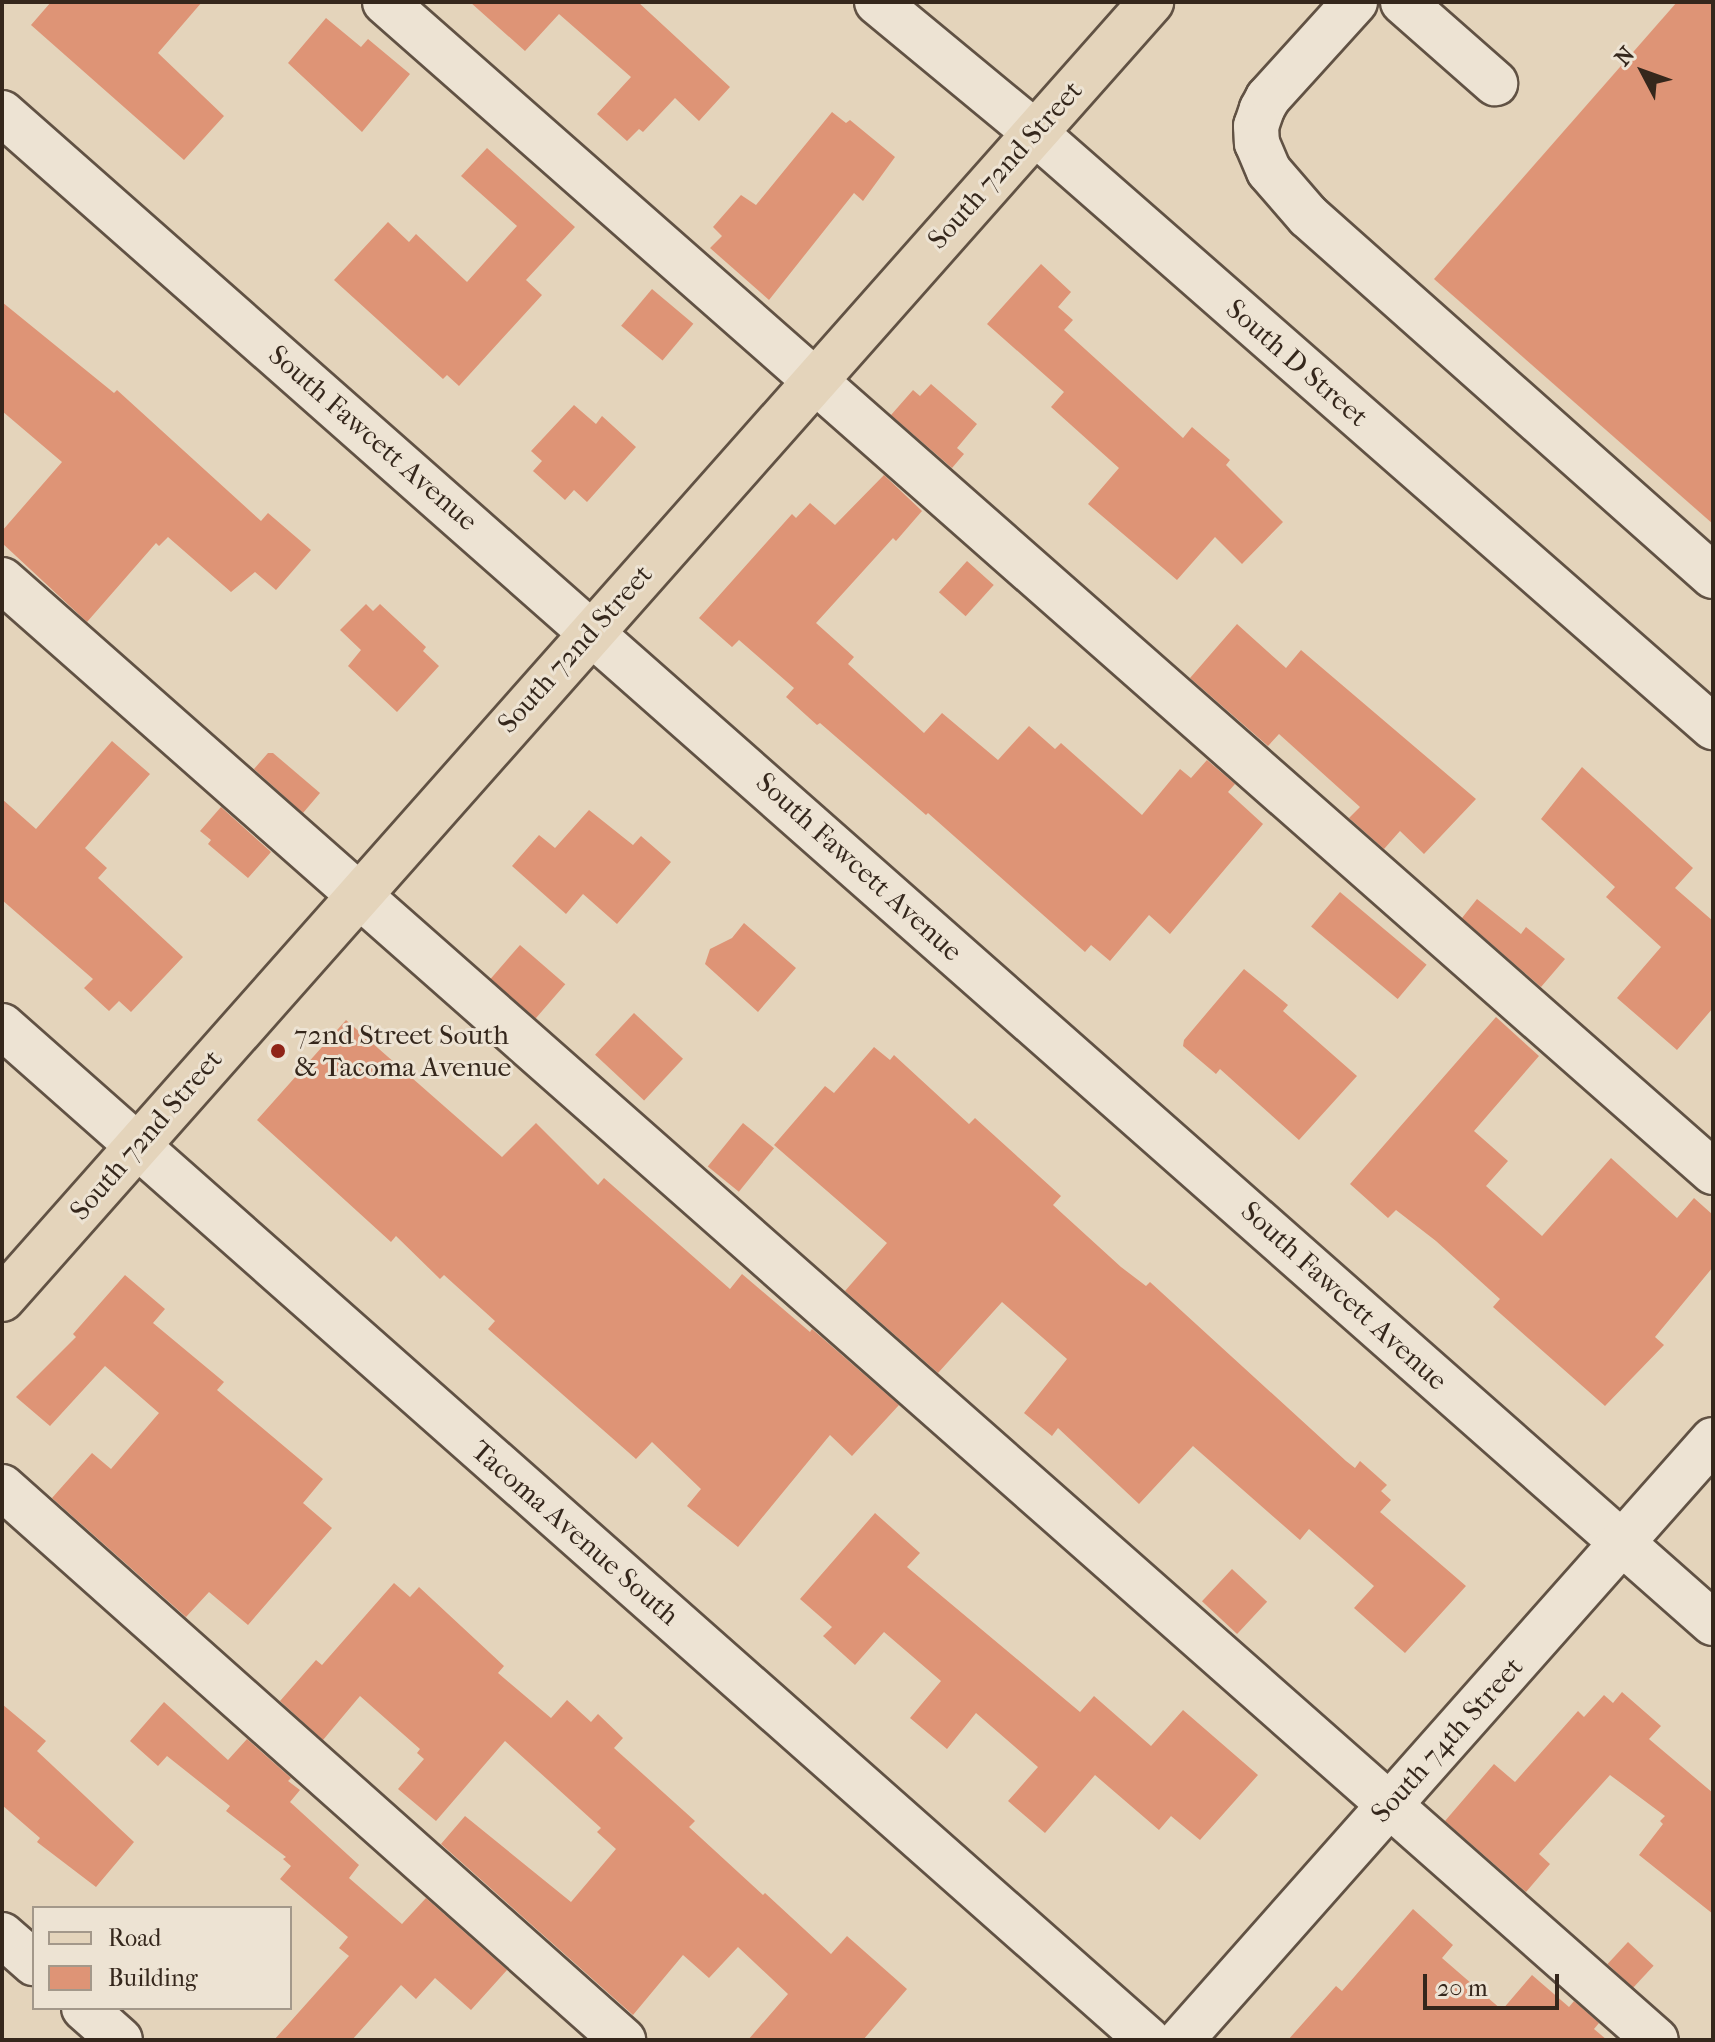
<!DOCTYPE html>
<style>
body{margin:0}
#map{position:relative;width:1715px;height:2042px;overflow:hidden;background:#e4d4bb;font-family:"IM FELL French Canon",serif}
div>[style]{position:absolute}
.building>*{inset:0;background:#de9476;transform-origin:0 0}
.roads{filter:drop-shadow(2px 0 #615244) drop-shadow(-2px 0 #615244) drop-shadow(0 2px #615244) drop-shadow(0 -2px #615244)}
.minor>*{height:44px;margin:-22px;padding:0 22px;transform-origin:22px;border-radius:22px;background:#ede3d3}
.major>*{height:44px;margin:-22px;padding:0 22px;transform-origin:22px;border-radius:22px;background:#e4d4bb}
.dots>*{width:22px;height:22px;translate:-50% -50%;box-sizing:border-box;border:4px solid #ede3d3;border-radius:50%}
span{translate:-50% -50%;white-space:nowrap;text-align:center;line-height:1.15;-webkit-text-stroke:6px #ede3d3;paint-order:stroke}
.street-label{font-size:28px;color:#35271c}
.poi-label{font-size:28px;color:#35271c}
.left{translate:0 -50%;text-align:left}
.frame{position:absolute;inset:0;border:4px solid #35271c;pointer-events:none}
.legend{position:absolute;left:32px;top:1906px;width:260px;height:104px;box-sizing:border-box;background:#ede3d3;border:2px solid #a3988a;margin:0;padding:10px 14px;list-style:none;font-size:24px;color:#35271c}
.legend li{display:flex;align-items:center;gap:16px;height:40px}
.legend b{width:40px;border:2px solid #a3988a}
.north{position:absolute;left:1603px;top:32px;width:80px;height:80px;-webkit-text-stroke:6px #ede3d3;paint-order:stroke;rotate:311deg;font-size:22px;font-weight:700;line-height:32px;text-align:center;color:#35271c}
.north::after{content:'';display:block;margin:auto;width:28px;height:36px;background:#35271c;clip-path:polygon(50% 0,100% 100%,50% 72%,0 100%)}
.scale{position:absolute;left:1423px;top:1974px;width:136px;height:36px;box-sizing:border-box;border:4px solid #35271c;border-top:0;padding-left:10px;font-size:24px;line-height:28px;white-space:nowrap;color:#35271c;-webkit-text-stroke:6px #ede3d3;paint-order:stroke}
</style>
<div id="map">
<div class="building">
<i style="clip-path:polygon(51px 2px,202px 2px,158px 53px,224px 116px,184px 160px,31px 25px)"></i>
<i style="clip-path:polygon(470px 2px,638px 2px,730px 87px,699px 121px,675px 98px,643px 132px,639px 129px,627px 141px,597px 114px,631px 77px,559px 14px,525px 51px)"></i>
<i style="clip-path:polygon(1677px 2px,1713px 2px,1713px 524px,1434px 279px)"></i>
<i style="clip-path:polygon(326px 18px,361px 47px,368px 39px,410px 74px,362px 132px,288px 63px)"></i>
<i style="clip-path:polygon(832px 112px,846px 123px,850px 120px,895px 157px,863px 201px,854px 193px,769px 300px,710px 248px,722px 236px,713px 227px,741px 195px,756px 205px)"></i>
<i style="clip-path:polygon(487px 148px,575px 227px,526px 280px,542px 295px,459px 386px,447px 375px,443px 379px,334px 280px,388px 222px,409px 242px,416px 234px,467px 282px,517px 226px,461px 176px)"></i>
<i style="clip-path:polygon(1041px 264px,1071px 292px,1058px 307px,1073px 320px,1064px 330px,1183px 438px,1192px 427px,1230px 460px,1226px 465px,1283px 522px,1242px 564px,1215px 537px,1177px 580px,1088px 504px,1119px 468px,1051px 407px,1064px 392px,987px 324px)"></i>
<i style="left:652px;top:289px;width:54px;height:48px;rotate:40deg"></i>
<i style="clip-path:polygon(2px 302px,114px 393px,117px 390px,261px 521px,268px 513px,311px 550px,276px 590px,255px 572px,231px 592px,168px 537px,159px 546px,156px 543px,87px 622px,2px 543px,2px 531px,62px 462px,2px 411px)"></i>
<i style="clip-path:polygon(931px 384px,977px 424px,957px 448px,964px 454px,952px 468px,891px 415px,913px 390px,920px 396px)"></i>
<i style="clip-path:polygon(574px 405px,596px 424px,602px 416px,636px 447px,587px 502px,574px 490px,565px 500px,533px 471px,542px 461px,531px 451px)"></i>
<i style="clip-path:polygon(884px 475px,922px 511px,896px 541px,893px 538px,816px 623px,854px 657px,848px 664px,924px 733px,942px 713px,998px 760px,1029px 726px,1055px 749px,1061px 743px,1142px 815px,1180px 769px,1191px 778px,1207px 760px,1235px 784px,1228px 792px,1263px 824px,1170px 934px,1149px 915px,1110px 961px,1091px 945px,1085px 952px,928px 813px,926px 815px,820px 723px,817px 725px,786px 697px,794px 688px,739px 640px,732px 647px,699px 618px,792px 514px,796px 518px,810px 503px,835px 525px)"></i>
<i style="left:967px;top:561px;width:36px;height:42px;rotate:42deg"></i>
<i style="clip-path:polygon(366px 604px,373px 611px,380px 604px,426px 647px,423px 651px,439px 666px,397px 712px,348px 666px,361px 650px,340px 630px)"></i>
<i style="clip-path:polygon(1237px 624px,1286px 668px,1301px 650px,1476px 799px,1424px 854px,1400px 831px,1384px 849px,1349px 818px,1360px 807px,1279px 734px,1268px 746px,1190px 678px)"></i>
<i style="clip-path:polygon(112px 741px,150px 774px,85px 848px,107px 868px,98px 878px,183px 957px,131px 1012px,119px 1001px,109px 1011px,84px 988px,93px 979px,2px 900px,2px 799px,36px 829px)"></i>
<i style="clip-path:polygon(268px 753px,273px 753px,320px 793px,303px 813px,254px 769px)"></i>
<i style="clip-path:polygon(1582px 767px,1693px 868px,1675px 888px,1713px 921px,1713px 1008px,1677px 1050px,1617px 998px,1661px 947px,1606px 897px,1615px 887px,1541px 819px)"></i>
<i style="clip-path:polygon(221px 807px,271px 852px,248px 878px,208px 844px,211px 840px,200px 831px)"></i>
<i style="clip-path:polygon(589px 810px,633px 845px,641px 836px,671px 862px,617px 924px,583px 894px,566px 914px,512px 866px,539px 835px,555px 848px)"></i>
<i style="left:1340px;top:892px;width:113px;height:45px;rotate:40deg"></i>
<i style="clip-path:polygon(1477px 899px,1521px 934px,1526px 927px,1565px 959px,1541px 987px,1462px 918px)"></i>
<i style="clip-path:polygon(744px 923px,796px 968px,758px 1012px,705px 964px,710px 949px,732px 938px)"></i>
<i style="left:520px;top:945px;width:60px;height:45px;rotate:41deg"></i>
<i style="clip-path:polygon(1244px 969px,1288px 1005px,1283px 1011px,1357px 1076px,1299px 1140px,1220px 1069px,1216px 1074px,1183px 1046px,1184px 1040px)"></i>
<i style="left:634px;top:1013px;width:67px;height:57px;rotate:43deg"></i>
<i style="clip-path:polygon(1496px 1017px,1539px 1056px,1474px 1131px,1508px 1161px,1486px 1186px,1542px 1236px,1611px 1158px,1677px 1218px,1694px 1198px,1713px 1215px,1713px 1267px,1655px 1337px,1664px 1345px,1605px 1406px,1493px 1307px,1500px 1299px,1436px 1241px,1396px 1210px,1388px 1218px,1350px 1184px)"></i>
<i style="clip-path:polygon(346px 1020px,502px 1157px,536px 1123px,598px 1185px,604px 1178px,730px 1289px,742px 1274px,810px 1332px,812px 1329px,899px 1405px,852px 1456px,830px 1435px,738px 1547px,687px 1506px,701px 1489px,652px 1442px,636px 1459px,488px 1329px,495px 1321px,444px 1275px,440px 1279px,396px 1236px,391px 1242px,257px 1120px)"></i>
<i style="clip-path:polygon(874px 1047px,890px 1060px,894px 1055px,969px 1124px,975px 1118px,1061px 1196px,1053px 1205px,1121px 1267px,1146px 1286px,1150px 1282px,1346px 1461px,1355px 1468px,1360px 1461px,1387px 1485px,1381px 1491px,1391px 1500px,1380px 1512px,1466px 1586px,1405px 1653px,1354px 1608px,1374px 1586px,1309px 1529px,1300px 1540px,1193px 1446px,1139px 1504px,1058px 1428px,1052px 1436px,1024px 1413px,1067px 1359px,1002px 1302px,938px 1373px,845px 1291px,887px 1243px,774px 1145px,825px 1086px,834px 1093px)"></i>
<i style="left:743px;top:1123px;width:40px;height:56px;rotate:39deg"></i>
<i style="clip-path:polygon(125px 1275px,165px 1309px,153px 1323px,224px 1382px,217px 1390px,323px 1479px,303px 1503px,332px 1528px,248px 1625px,209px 1592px,186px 1617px,52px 1498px,92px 1453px,111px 1469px,159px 1413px,105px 1366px,50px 1426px,16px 1397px,76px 1337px,73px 1334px)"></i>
<i style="clip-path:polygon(875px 1513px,920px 1553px,907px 1567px,1080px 1712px,1094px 1696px,1151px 1746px,1183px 1710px,1258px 1775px,1200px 1840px,1171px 1816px,1159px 1830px,1095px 1775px,1045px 1833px,1008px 1801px,1038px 1767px,976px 1713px,947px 1749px,910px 1718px,941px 1681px,884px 1632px,855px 1665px,823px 1636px,832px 1627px,800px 1599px)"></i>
<i style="left:1232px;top:1569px;width:48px;height:44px;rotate:43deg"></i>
<i style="clip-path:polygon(394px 1583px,410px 1597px,419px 1587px,504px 1666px,498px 1673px,551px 1718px,567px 1700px,591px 1722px,598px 1714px,623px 1738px,614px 1748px,695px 1821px,689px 1827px,763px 1895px,765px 1893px,831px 1954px,847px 1936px,907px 1989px,863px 2040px,748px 2040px,788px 1994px,738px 1947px,709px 1978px,683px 1955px,633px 2015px,441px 1844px,465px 1816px,571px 1902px,616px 1849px,597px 1832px,601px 1828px,505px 1741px,436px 1821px,398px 1789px,424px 1759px,417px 1753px,420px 1749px,360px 1696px,323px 1740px,280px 1701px,316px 1660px,322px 1665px)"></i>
<i style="clip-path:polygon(1622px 1692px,1661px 1726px,1649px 1739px,1713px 1793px,1713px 1914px,1639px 1855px,1663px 1824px,1660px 1821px,1665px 1816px,1610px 1775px,1539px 1854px,1550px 1864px,1526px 1892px,1445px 1821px,1494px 1764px,1515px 1782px,1578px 1711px,1584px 1717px,1604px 1695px,1613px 1703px)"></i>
<i style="clip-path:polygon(164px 1702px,228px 1760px,247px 1739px,291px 1778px,288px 1781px,300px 1790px,290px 1802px,359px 1865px,349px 1878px,402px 1924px,426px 1898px,507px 1970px,471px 2010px,435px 1978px,416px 1999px,401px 1985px,352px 2040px,274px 2040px,349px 1956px,339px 1948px,348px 1937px,280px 1879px,291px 1866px,283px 1859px,286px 1857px,226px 1811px,230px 1806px,167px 1756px,158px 1766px,130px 1741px)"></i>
<i style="clip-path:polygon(2px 1704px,46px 1741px,37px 1751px,134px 1842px,96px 1887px,37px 1842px,40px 1838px,2px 1805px)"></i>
<i style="clip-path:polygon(1413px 1909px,1453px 1945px,1442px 1958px,1502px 2010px,1532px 1975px,1569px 2007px,1574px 2001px,1599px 2023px,1594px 2029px,1607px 2040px,1288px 2040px,1336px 1986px,1342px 1991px)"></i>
<i style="left:1628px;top:1942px;width:35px;height:30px;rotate:43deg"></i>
</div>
<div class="roads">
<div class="minor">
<i style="left:385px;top:2px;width:1770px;rotate:41.38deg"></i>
<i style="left:877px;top:2px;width:204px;rotate:39.6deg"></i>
<i style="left:1034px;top:132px;width:903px;rotate:41.23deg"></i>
<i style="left:1355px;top:2px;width:130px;rotate:132.2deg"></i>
<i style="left:1268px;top:98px;width:13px;rotate:119deg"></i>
<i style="left:1262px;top:109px;width:18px;rotate:109deg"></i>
<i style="left:1256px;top:126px;width:17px;rotate:87deg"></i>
<i style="left:1257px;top:143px;width:30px;rotate:67deg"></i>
<i style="left:1269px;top:171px;width:60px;rotate:49.1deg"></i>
<i style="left:1308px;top:216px;width:542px;rotate:41.63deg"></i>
<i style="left:1403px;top:2px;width:123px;rotate:41.4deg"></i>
<i style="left:2px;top:113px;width:2282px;rotate:41.43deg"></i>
<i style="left:2px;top:580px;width:2206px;rotate:41.44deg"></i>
<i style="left:2px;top:1026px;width:1530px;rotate:41.5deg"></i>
<i style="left:2px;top:1487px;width:832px;rotate:41.69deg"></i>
<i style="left:2px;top:1935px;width:43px;rotate:41.2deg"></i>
<i style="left:84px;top:2008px;width:48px;rotate:41.6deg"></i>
<i style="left:1181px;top:2040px;width:802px;rotate:-48.44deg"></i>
</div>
<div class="major">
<i style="left:2px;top:1299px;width:1733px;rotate:-48.46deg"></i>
</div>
</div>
<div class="dots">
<i style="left:278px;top:1051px;background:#8f2418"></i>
</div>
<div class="street-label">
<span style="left:1005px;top:165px;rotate:-48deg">South 72nd Street</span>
<span style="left:1297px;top:363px;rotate:41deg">South D Street</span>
<span style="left:373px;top:438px;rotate:41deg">South Fawcett Avenue</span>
<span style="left:575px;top:649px;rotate:-48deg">South 72nd Street</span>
<span style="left:859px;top:867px;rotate:42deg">South Fawcett Avenue</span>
<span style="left:146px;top:1135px;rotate:-49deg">South 72nd Street</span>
<span style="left:1344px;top:1296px;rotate:42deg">South Fawcett Avenue</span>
<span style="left:575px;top:1533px;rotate:41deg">Tacoma Avenue South</span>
<span style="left:1447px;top:1740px;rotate:-48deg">South 74th Street</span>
</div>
<div class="poi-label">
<span class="left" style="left:294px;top:1051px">72nd Street South<br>&amp; Tacoma Avenue</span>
</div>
<div class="frame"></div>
<ul class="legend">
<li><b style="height:10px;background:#e4d4bb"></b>Road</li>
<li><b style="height:22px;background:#de9476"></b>Building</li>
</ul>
<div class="north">N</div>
<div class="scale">20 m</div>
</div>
